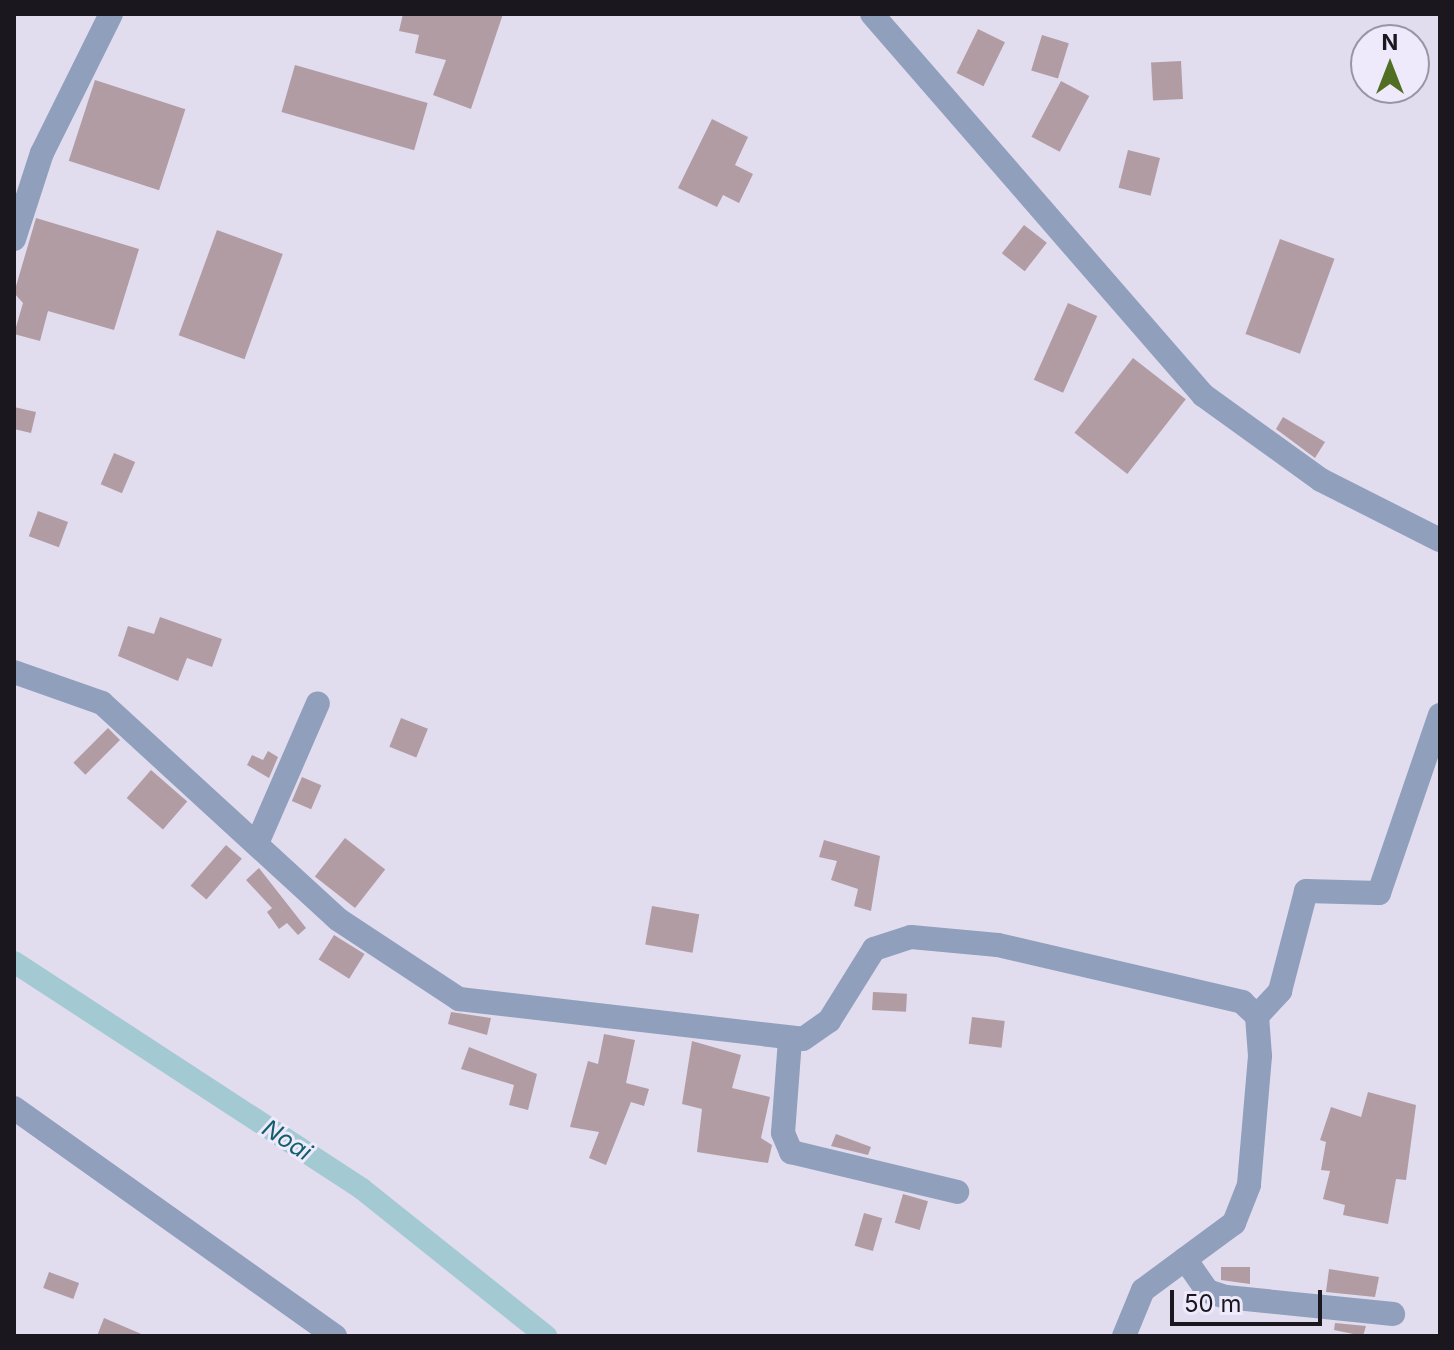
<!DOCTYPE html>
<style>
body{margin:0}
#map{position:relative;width:1454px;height:1350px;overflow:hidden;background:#e2dcef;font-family:Inter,sans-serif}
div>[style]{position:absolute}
.canal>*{height:22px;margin:-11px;padding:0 11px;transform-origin:11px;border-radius:11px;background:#a3cad3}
.building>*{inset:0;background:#b19ca3;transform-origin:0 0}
.minor>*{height:24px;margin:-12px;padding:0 12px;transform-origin:12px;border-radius:12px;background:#8f9fbc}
.tertiary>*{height:24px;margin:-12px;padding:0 12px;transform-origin:12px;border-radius:12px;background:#8f9fbc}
span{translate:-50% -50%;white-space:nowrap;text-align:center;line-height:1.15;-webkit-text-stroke:6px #efe9fc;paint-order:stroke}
.water-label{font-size:24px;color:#115f6d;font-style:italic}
.frame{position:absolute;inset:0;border:16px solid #1a181e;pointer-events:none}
.north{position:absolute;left:1350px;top:24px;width:80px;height:80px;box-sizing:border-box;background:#efe9fc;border:2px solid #9a95a3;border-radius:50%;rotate:0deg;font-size:22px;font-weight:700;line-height:32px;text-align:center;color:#1a181e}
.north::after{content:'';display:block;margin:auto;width:28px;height:36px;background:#506f25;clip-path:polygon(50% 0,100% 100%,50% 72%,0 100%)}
.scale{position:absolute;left:1170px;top:1290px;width:152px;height:36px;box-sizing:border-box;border:4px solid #1a181e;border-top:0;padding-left:10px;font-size:24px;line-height:28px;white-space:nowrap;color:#1a181e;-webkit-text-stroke:6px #efe9fc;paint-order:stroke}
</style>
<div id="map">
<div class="canal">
<i style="left:14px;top:962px;width:415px;rotate:33.1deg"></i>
<i style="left:362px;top:1189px;width:236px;rotate:38.6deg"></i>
</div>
<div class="building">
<i style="clip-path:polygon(403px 14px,503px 14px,471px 109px,433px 95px,446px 60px,415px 53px,419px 35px,399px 31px)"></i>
<i style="left:978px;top:29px;width:30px;height:49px;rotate:26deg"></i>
<i style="left:1042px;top:35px;width:28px;height:37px;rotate:17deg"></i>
<i style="left:1181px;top:61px;width:38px;height:30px;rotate:87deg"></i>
<i style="left:295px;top:65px;width:138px;height:49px;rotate:16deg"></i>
<i style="left:95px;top:80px;width:95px;height:85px;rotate:18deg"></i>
<i style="left:1061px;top:81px;width:32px;height:63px;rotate:28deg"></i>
<i style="clip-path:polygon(712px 119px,748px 137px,735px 165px,753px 174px,739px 203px,723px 195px,717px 207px,678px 188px)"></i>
<i style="left:1128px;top:150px;width:33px;height:39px;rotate:14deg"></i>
<i style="clip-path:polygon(36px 218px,139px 249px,114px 330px,48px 311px,40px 341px,14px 334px,23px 303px,14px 293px)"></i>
<i style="left:1024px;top:225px;width:29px;height:36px;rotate:38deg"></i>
<i style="left:217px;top:230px;width:70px;height:112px;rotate:20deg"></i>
<i style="left:1280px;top:239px;width:58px;height:101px;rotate:20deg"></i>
<i style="left:1068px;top:303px;width:32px;height:84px;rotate:24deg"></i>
<i style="left:1133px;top:358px;width:67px;height:95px;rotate:38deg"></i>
<i style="clip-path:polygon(14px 407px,36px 412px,31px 433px,14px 429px)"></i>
<i style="clip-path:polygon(1283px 417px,1325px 442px,1315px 458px,1276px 429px)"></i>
<i style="left:114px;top:453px;width:23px;height:34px;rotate:23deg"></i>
<i style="left:38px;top:511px;width:32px;height:27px;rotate:20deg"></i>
<i style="clip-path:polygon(160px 617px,222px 639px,212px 667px,187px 658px,178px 681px,118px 656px,128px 626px,154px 634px)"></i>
<i style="left:401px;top:718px;width:29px;height:31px;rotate:22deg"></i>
<i style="left:108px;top:728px;width:17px;height:49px;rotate:45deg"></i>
<i style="clip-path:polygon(268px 751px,278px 757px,269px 778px,247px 765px,252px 755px,263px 760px)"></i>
<i style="left:151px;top:770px;width:48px;height:37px;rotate:41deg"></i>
<i style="left:302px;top:777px;width:21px;height:26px;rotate:23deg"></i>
<i style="left:345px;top:838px;width:51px;height:49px;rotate:38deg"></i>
<i style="clip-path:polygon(824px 840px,880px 856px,871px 911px,854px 906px,858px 889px,831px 880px,837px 861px,819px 857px)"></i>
<i style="left:226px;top:845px;width:21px;height:54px;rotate:41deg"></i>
<i style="clip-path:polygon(259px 868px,306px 928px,298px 935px,287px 923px,279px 929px,267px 912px,272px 908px,246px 880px)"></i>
<i style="left:652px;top:906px;width:48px;height:39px;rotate:10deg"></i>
<i style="left:334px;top:935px;width:36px;height:29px;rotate:32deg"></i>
<i style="left:873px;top:992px;width:34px;height:18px;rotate:3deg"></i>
<i style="clip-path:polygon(451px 1012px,491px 1018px,487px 1035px,448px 1024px)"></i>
<i style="left:972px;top:1017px;width:33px;height:27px;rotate:7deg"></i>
<i style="clip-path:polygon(604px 1034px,635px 1040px,626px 1083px,649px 1089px,644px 1106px,631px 1102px,606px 1165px,589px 1158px,599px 1132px,570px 1127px,588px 1061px,598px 1064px)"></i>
<i style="clip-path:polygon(692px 1041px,741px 1055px,732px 1088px,770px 1097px,761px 1138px,772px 1145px,768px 1163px,697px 1152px,702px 1109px,682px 1104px)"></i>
<i style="clip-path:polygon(469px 1047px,537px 1074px,528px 1110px,509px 1105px,514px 1085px,461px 1069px)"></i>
<i style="clip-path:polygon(1368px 1092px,1416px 1105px,1406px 1180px,1396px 1179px,1388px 1224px,1343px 1215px,1345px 1205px,1323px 1199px,1330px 1171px,1321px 1170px,1326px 1142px,1320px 1140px,1331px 1107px,1361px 1117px)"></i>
<i style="clip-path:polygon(836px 1134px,871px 1147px,868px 1155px,831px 1146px)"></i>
<i style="left:903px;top:1194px;width:26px;height:30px;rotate:16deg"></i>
<i style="left:864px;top:1213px;width:19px;height:34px;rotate:16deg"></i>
<i style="clip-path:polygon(1221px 1267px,1250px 1267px,1250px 1284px,1221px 1280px)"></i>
<i style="clip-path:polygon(1329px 1269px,1379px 1277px,1375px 1297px,1326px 1292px)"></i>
<i style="left:49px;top:1272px;width:32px;height:17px;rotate:20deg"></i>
<i style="clip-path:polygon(104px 1318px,146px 1336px,97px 1336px)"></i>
<i style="clip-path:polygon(1335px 1323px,1366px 1326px,1363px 1336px,1334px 1330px)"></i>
</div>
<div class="minor">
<i style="left:258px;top:841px;width:150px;rotate:-66.5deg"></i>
<i style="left:790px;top:1040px;width:93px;rotate:94.3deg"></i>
<i style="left:783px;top:1133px;width:21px;rotate:67deg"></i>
<i style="left:791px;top:1152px;width:171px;rotate:13.5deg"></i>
<i style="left:1185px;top:1259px;width:39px;rotate:55deg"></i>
<i style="left:1207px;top:1291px;width:20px;rotate:18deg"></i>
<i style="left:1226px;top:1297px;width:168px;rotate:5.8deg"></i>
</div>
<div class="tertiary">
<i style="left:872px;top:14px;width:505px;rotate:49.02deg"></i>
<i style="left:1203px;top:395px;width:145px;rotate:35.8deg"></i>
<i style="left:1321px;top:480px;width:133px;rotate:26.8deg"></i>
<i style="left:14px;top:239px;width:90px;rotate:-72deg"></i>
<i style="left:42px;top:153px;width:155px;rotate:-63.6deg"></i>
<i style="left:14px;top:672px;width:93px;rotate:19.4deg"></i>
<i style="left:102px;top:703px;width:321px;rotate:42.5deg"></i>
<i style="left:339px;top:920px;width:144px;rotate:33.4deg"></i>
<i style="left:459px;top:999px;width:346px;rotate:6.6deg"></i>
<i style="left:803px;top:1039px;width:32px;rotate:-35deg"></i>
<i style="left:829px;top:1021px;width:85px;rotate:-58deg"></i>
<i style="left:874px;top:949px;width:39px;rotate:-18deg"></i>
<i style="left:911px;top:937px;width:87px;rotate:5.3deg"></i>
<i style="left:998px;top:945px;width:251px;rotate:13.1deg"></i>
<i style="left:1242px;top:1002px;width:21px;rotate:43deg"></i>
<i style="left:1257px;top:1016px;width:40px;rotate:85.7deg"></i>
<i style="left:1260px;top:1056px;width:129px;rotate:94.9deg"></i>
<i style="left:1249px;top:1185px;width:41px;rotate:111.5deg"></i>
<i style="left:1234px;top:1223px;width:113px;rotate:143.6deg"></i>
<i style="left:1143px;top:1290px;width:50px;rotate:112.4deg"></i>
<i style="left:1257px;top:1016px;width:34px;rotate:-47deg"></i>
<i style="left:1280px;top:991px;width:103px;rotate:-75.4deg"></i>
<i style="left:1306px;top:891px;width:73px;rotate:1.6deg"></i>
<i style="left:1379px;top:893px;width:188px;rotate:-71.1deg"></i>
<i style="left:14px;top:1108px;width:394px;rotate:35.4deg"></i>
</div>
<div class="water-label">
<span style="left:287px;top:1140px;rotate:33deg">Noai</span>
</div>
<div class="frame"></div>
<div class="north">N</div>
<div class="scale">50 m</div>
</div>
